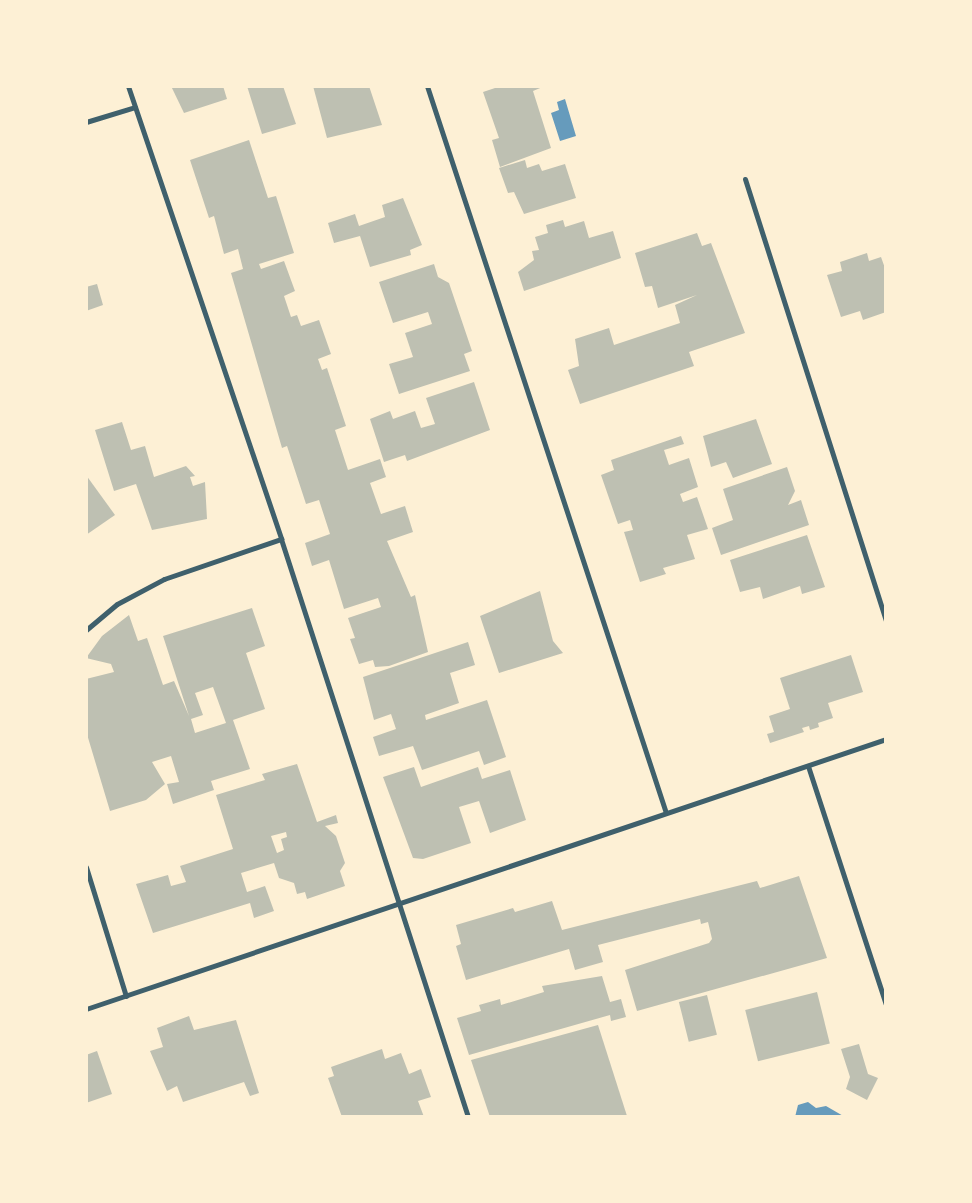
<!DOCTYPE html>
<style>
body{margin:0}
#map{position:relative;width:972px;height:1203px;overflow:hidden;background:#fdf0d5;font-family:Barlow,sans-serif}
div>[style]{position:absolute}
.water>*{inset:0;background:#669bbc}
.building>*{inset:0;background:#bec0b2;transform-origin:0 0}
.minor>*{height:5px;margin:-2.5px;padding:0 2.5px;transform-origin:2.5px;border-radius:2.5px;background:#3f606c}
span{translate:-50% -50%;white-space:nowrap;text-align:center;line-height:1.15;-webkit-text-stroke:5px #fdf0d5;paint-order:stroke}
.frame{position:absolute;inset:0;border:88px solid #fdf0d5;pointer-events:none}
</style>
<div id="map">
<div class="water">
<i style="clip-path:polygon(565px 99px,576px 136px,560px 141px,551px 113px,559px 110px,557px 102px)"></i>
<i style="clip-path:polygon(808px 1102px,816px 1108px,826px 1106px,845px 1117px,795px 1117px,798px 1105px)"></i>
</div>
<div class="building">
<i style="clip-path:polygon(171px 86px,223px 86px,227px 99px,184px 113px)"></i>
<i style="clip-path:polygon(247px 86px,283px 86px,296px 124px,262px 134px)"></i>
<i style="clip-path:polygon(313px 86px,369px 86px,382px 125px,327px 138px)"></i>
<i style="clip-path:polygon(501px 86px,545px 86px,533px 91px,551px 148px,500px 167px,492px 140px,499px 138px,483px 92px)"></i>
<i style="clip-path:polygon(249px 140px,268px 198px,276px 196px,294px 253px,259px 264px,261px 269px,284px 261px,295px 291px,284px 296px,291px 317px,297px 315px,301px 326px,319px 320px,331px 354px,318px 359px,322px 370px,327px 368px,346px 426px,335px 430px,348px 470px,380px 459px,386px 477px,370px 483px,381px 514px,405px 506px,413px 532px,387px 541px,411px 597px,415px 595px,428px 652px,389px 666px,375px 667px,373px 660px,359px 664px,350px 639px,355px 638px,348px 618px,381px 607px,378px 598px,344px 609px,329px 560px,312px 566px,305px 543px,330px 534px,319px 500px,306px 504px,287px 446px,282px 448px,231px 273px,243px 269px,238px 249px,224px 254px,214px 216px,209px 218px,190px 160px)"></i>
<i style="clip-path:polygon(525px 160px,527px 168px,539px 164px,542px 171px,565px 164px,576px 198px,524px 214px,514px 192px,508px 193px,499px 168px)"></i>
<i style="clip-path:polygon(403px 198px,422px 245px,410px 250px,411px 255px,370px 267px,360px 236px,334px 243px,328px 223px,355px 214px,359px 226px,385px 217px,382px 205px)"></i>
<i style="clip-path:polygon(563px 220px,565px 227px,584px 221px,589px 238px,613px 231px,621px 258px,524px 291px,518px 272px,534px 260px,532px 251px,539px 250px,535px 237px,548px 233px,546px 225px)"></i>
<i style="clip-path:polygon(697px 233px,702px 246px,711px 243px,745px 333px,689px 352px,694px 366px,580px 404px,568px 370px,579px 366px,575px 339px,609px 328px,614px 345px,680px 323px,675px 305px,697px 295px,658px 308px,652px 286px,645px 287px,635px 253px)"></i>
<i style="clip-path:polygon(867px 253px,869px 261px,881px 257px,886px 271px,886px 312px,863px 320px,860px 311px,841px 317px,827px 275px,842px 271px,840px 262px)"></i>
<i style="clip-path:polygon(434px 264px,438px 277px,449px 283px,472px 351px,464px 354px,470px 371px,399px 394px,389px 364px,413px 357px,405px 333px,432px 324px,428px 312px,393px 323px,379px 282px)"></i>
<i style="clip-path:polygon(97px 284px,103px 305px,86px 311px,86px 287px)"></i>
<i style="clip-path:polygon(474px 382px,490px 430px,407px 461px,405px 455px,384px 462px,370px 419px,390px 411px,393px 419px,415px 411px,421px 428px,435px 424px,426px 398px)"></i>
<i style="clip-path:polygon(756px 419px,772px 464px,733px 478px,726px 462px,711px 467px,703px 436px)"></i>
<i style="clip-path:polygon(122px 422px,131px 450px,145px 446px,154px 477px,186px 466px,195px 476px,190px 477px,193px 486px,205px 482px,207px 519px,152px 530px,136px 484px,114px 491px,95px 430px)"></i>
<i style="clip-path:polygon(681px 436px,684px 444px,664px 450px,669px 465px,689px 458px,698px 487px,680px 494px,683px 502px,697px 497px,708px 529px,687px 535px,695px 559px,663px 568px,666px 574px,640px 582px,624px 532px,633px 530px,630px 520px,618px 524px,601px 475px,614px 470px,611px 460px)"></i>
<i style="clip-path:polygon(787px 467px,795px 491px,788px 505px,801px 500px,809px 525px,721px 555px,712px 528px,733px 520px,723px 489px)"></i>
<i style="clip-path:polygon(86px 475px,115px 515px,86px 535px)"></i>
<i style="clip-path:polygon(807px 535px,825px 587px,802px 594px,800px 586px,763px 599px,760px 587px,740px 592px,730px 560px)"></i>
<i style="clip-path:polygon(540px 591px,553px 641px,563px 653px,499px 673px,480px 616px)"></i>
<i style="clip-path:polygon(evenodd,252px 608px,265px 646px,246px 653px,265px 709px,233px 720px,250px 769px,211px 781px,214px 790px,173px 804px,167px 784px,179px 782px,171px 756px,152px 762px,165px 784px,146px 800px,110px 811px,86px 731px,86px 679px,114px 672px,111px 664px,86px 658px,102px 636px,129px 615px,138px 641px,147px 638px,163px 685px,174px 681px,189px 716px,163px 636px,252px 608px,213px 687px,226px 723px,195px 733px,191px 719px,203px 715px,195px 693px,213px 687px)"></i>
<i style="clip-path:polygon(468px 642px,475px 665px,450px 673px,459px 703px,425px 715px,426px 720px,487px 700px,506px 757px,484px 765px,479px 751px,422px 770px,413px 746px,379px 756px,373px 737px,396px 729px,391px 714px,374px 720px,363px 677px)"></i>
<i style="clip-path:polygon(851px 655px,863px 692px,828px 703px,833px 718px,818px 723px,819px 727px,810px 730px,809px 726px,802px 728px,804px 732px,770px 743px,767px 734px,774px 732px,769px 716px,790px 709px,780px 678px)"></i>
<i style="clip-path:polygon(evenodd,297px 764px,317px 822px,336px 815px,338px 823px,325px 826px,336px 836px,345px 863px,340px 871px,345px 886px,307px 899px,305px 892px,297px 894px,294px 883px,279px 878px,274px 863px,241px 873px,247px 892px,265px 886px,274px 911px,254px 918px,250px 903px,153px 933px,136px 884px,168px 875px,171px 886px,186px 882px,180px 866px,233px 849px,216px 795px,265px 780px,262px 774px,297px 764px,286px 832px,287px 837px,281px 839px,284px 850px,277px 853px,271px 836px,286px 832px)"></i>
<i style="clip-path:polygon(414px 767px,421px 787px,478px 767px,482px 779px,510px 770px,526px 820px,490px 833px,479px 801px,459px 807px,471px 843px,423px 859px,413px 858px,383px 777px)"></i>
<i style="clip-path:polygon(799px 876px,827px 958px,637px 1011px,625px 970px,709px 943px,712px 939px,708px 922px,701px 924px,700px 919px,598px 945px,603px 962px,575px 970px,569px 949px,466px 980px,456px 946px,461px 944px,456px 925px,513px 908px,515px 912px,552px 901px,562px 930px,757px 881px,760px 888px)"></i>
<i style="clip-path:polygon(602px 976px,610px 1002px,621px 999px,626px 1017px,611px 1021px,610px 1015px,469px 1055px,457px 1018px,481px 1011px,479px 1005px,500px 999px,501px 1005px,544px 992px,542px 986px)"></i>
<i style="left:817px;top:992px;width:53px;height:74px;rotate:76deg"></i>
<i style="left:707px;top:995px;width:41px;height:29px;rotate:76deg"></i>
<i style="clip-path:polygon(189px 1016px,194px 1030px,236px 1020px,259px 1093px,250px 1096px,244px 1082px,183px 1102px,177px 1086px,167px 1091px,150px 1051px,163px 1047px,157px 1028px)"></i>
<i style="clip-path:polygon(598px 1025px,627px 1116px,490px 1117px,471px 1060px)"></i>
<i style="clip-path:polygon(859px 1044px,868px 1074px,878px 1078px,867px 1100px,846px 1089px,850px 1077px,841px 1049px)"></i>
<i style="clip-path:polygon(382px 1049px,385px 1059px,401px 1053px,409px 1074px,421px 1069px,431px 1097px,418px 1101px,424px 1117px,342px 1117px,328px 1078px,334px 1076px,331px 1067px)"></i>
<i style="clip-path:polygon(97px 1051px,112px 1094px,86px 1103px,86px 1055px)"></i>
</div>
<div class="minor">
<i style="left:128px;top:86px;width:478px;rotate:71.3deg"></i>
<i style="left:281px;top:539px;width:607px;rotate:72.07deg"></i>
<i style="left:427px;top:86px;width:765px;rotate:71.8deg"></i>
<i style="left:86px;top:122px;width:51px;rotate:-17deg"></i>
<i style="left:745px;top:179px;width:464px;rotate:72.3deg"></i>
<i style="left:86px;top:630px;width:40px;rotate:-40deg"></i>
<i style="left:117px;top:604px;width:53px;rotate:-28deg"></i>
<i style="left:164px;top:579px;width:124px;rotate:-18.9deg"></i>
<i style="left:808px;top:766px;width:250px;rotate:71.9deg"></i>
<i style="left:86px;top:867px;width:135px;rotate:72.8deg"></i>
<i style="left:86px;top:1009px;width:844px;rotate:-18.65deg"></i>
</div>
<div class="frame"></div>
</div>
